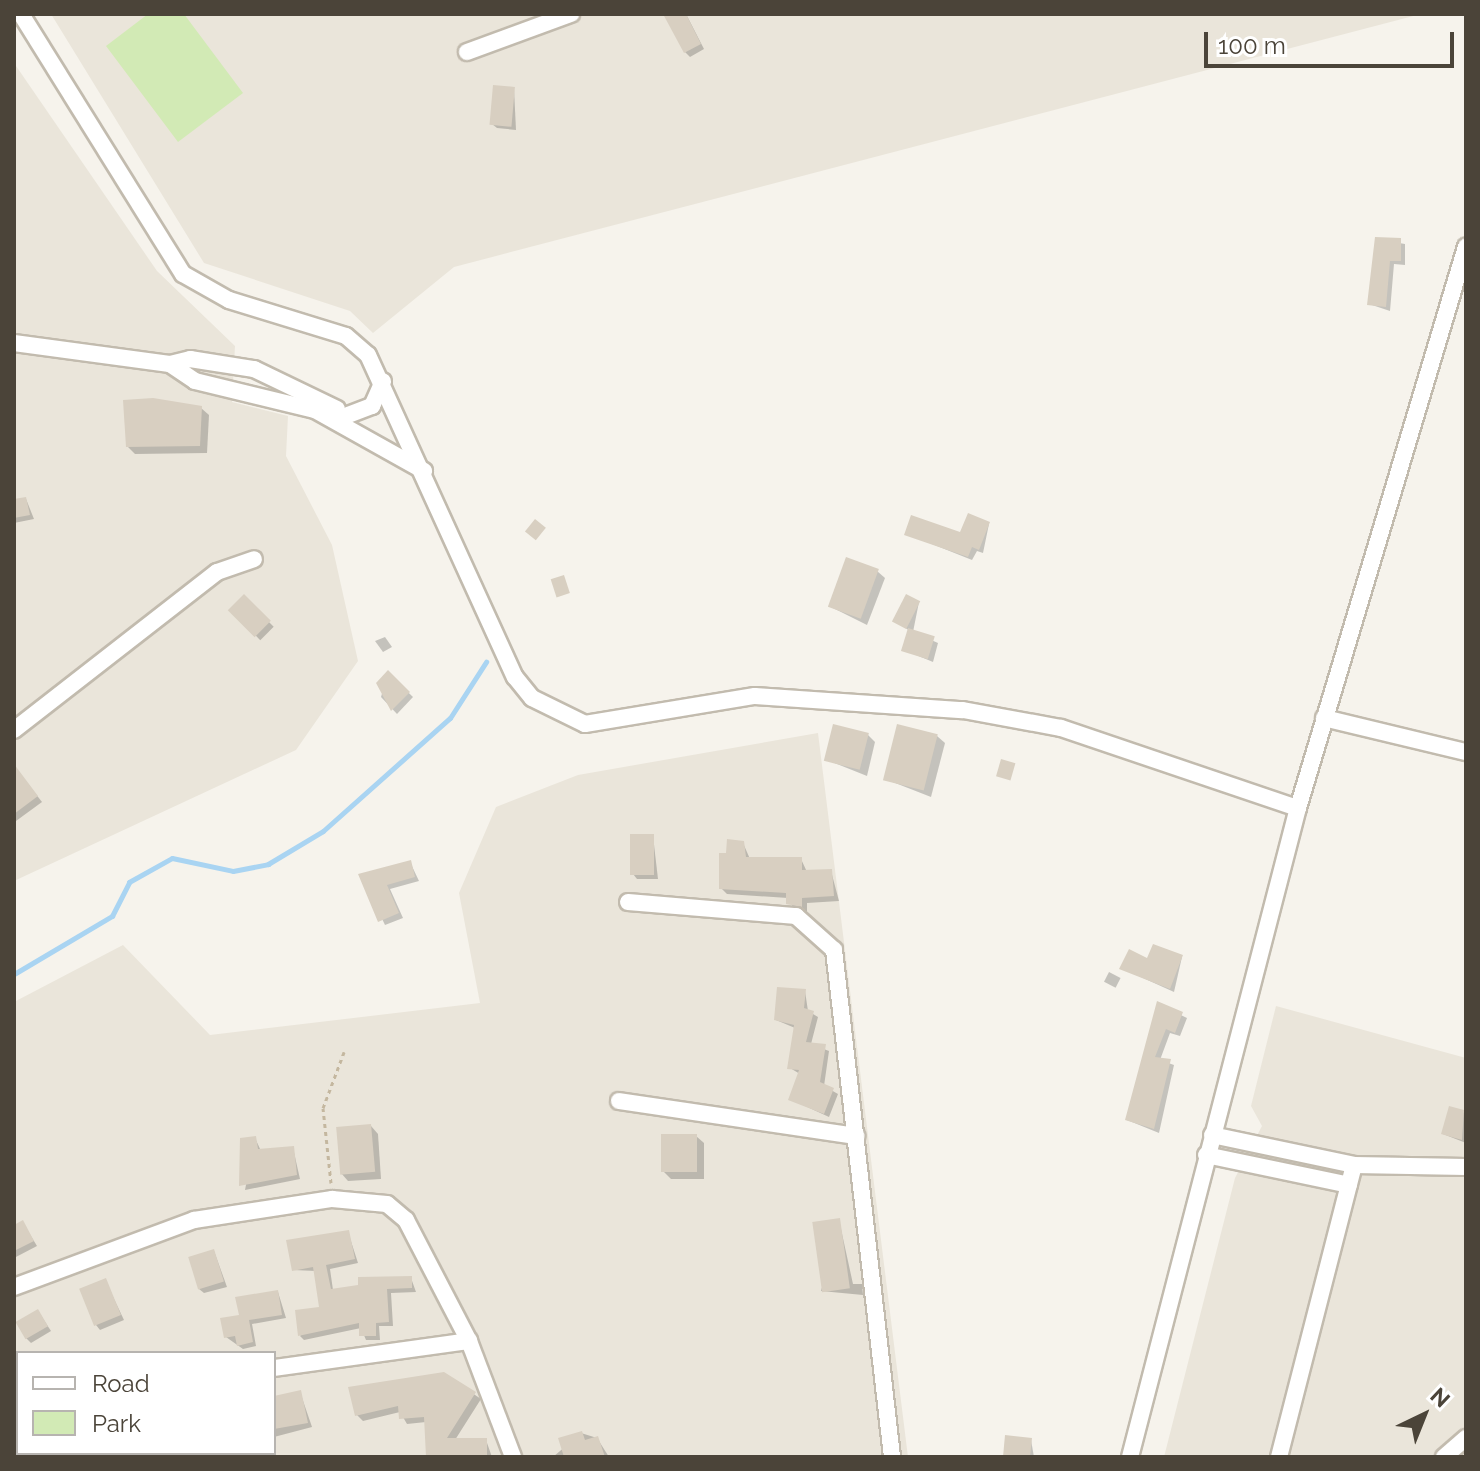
<!DOCTYPE html>
<style>
body{margin:0}
#map{position:relative;width:1480px;height:1471px;overflow:hidden;background:#f6f3ec;font-family:Raleway,sans-serif}
div>[style]{position:absolute}
.residential>*{inset:0;background:#eae5da}
.green>*{inset:0;background:#d2eab5}
.shadow>*{inset:0;background:#0003;transform-origin:0 0}
.stream>*{height:5px;margin:-2.5px;padding:0 2.5px;transform-origin:2.5px;border-radius:2.5px;background:#a9d4f2}
.building>*{inset:0;background:#d8cfc1;transform-origin:0 0}
.path>*{height:3px;margin-top:-1.5px;transform-origin:0;background:repeating-linear-gradient(90deg,#c4b79f 0 4px,transparent 0 8px)}
.roads{filter:drop-shadow(2px 0 #c2bbae) drop-shadow(-2px 0 #c2bbae) drop-shadow(0 2px #c2bbae) drop-shadow(0 -2px #c2bbae)}
.minor>*{height:16px;margin:-8px;padding:0 8px;transform-origin:8px;border-radius:8px;background:#fff}
span{translate:-50% -50%;white-space:nowrap;text-align:center;line-height:1.15;-webkit-text-stroke:6px #fff;paint-order:stroke}
.frame{position:absolute;inset:0;border:16px solid #4b4439;pointer-events:none}
.legend{position:absolute;left:16px;top:1351px;width:260px;height:104px;box-sizing:border-box;background:#fff;border:2px solid #b7b4b0;margin:0;padding:10px 14px;list-style:none;font-size:24px;color:#4b4439}
.legend li{display:flex;align-items:center;gap:16px;height:40px}
.legend b{width:40px;border:2px solid #b7b4b0}
.north{position:absolute;left:1384px;top:1375px;width:80px;height:80px;-webkit-text-stroke:6px #fff;paint-order:stroke;rotate:43deg;font-size:22px;font-weight:700;line-height:32px;text-align:center;color:#4b4439}
.north::after{content:'';display:block;margin:auto;width:28px;height:36px;background:#4b4439;clip-path:polygon(50% 0,100% 100%,50% 72%,0 100%)}
.scale{position:absolute;left:1204px;top:32px;width:250px;height:36px;box-sizing:border-box;border:4px solid #4b4439;border-top:0;padding-left:10px;font-size:24px;line-height:28px;white-space:nowrap;color:#4b4439;-webkit-text-stroke:6px #fff;paint-order:stroke}
</style>
<div id="map">
<div class="residential">
<i style="clip-path:polygon(51px 14px,1421px 14px,454px 267px,373px 333px,350px 311px,204px 263px)"></i>
<i style="clip-path:polygon(14px 63px,157px 271px,235px 346px,232px 402px,288px 416px,286px 456px,332px 545px,358px 661px,296px 750px,14px 881px)"></i>
<i style="clip-path:polygon(evenodd,818px 733px,908px 1457px,14px 1457px,14px 1002px,123px 945px,210px 1035px,480px 1003px,459px 893px,496px 807px,578px 775px,818px 733px,18px 1353px,274px 1353px,274px 1453px,18px 1453px,18px 1353px)"></i>
<i style="clip-path:polygon(1276px 1006px,1466px 1058px,1466px 1457px,1164px 1457px,1235px 1178px,1262px 1126px,1251px 1106px)"></i>
</div>
<div class="green">
<i style="clip-path:polygon(148px 14px,184px 14px,243px 93px,178px 142px,106px 46px)"></i>
</div>
<div class="shadow">
<i style="clip-path:polygon(686px 14px,704px 49px,690px 57px,685px 52px)"></i>
<i style="clip-path:polygon(514px 89px,516px 130px,497px 128px,492px 124px)"></i>
<i style="clip-path:polygon(1377px 239px,1405px 244px,1405px 265px,1394px 264px,1390px 311px,1369px 304px)"></i>
<i style="clip-path:polygon(201px 408px,209px 415px,207px 453px,135px 454px,128px 447px)"></i>
<i style="clip-path:polygon(26px 499px,34px 519px,14px 523px,14px 501px)"></i>
<i style="clip-path:polygon(989px 524px,983px 553px,977px 551px,972px 560px,907px 534px,962px 535px)"></i>
<i style="clip-path:polygon(877px 571px,885px 578px,867px 625px,829px 606px)"></i>
<i style="left:244px;top:597px;width:42px;height:19px;rotate:45deg"></i>
<i style="clip-path:polygon(919px 602px,913px 632px,938px 643px,933px 662px,904px 650px,910px 631px,896px 622px)"></i>
<i style="clip-path:polygon(385px 637px,392px 647px,383px 652px,375px 641px)"></i>
<i style="clip-path:polygon(388px 673px,413px 697px,397px 714px,381px 697px)"></i>
<i style="clip-path:polygon(868px 735px,875px 742px,867px 776px,827px 760px)"></i>
<i style="clip-path:polygon(937px 736px,945px 743px,931px 797px,885px 779px)"></i>
<i style="clip-path:polygon(14px 766px,42px 802px,16px 821px,14px 820px)"></i>
<i style="clip-path:polygon(653px 836px,658px 879px,637px 879px,633px 874px)"></i>
<i style="clip-path:polygon(743px 843px,750px 859px,801px 859px,807px 872px,831px 871px,839px 901px,807px 903px,807px 912px,794px 909px,788px 898px,727px 894px,721px 888px,728px 855px)"></i>
<i style="clip-path:polygon(410px 862px,419px 881px,390px 889px,403px 918px,385px 925px,361px 875px)"></i>
<i style="clip-path:polygon(1182px 957px,1174px 992px,1121px 968px,1149px 960px)"></i>
<i style="left:1109px;top:972px;width:13px;height:11px;rotate:27deg"></i>
<i style="clip-path:polygon(805px 991px,808px 1011px,818px 1017px,811px 1044px,829px 1051px,824px 1086px,838px 1094px,829px 1117px,790px 1099px,800px 1074px,790px 1068px,795px 1028px,776px 1020px)"></i>
<i style="clip-path:polygon(1158px 1004px,1187px 1018px,1180px 1036px,1170px 1033px,1160px 1060px,1174px 1065px,1159px 1133px,1127px 1120px)"></i>
<i style="clip-path:polygon(1463px 1112px,1466px 1115px,1466px 1143px,1443px 1134px)"></i>
<i style="clip-path:polygon(371px 1126px,378px 1134px,381px 1179px,348px 1181px,341px 1173px)"></i>
<i style="clip-path:polygon(696px 1136px,704px 1143px,704px 1179px,671px 1179px,663px 1171px)"></i>
<i style="clip-path:polygon(255px 1138px,261px 1151px,293px 1148px,300px 1179px,245px 1190px)"></i>
<i style="clip-path:polygon(839px 1220px,853px 1284px,862px 1284px,863px 1295px,821px 1291px)"></i>
<i style="clip-path:polygon(23px 1223px,37px 1246px,14px 1258px,14px 1226px)"></i>
<i style="clip-path:polygon(348px 1232px,358px 1263px,330px 1269px,333px 1290px,411px 1278px,416px 1292px,391px 1293px,393px 1326px,379px 1326px,380px 1340px,366px 1340px,361px 1328px,304px 1340px,300px 1336px,322px 1308px,316px 1271px,293px 1270px)"></i>
<i style="clip-path:polygon(214px 1251px,227px 1287px,204px 1293px,199px 1289px)"></i>
<i style="clip-path:polygon(105px 1280px,124px 1320px,100px 1330px,96px 1325px)"></i>
<i style="clip-path:polygon(278px 1292px,286px 1318px,252px 1324px,256px 1346px,243px 1349px,226px 1337px,241px 1316px)"></i>
<i style="clip-path:polygon(38px 1311px,51px 1331px,31px 1343px,26px 1338px)"></i>
<i style="clip-path:polygon(444px 1374px,481px 1399px,455px 1440px,486px 1440px,492px 1457px,428px 1457px,426px 1422px,407px 1424px,400px 1412px,363px 1421px,357px 1415px)"></i>
<i style="clip-path:polygon(300px 1392px,312px 1427px,274px 1437px,274px 1397px)"></i>
<i style="clip-path:polygon(581px 1433px,597px 1438px,609px 1457px,553px 1457px)"></i>
<i style="clip-path:polygon(1031px 1440px,1034px 1457px,1006px 1457px)"></i>
<i style="clip-path:polygon(131px 1453px,174px 1453px,165px 1457px)"></i>
<i style="clip-path:polygon(180px 1453px,216px 1453px,202px 1457px)"></i>
</div>
<div class="stream">
<i style="left:14px;top:974px;width:114px;rotate:-30.6deg"></i>
<i style="left:112px;top:916px;width:38px;rotate:-63deg"></i>
<i style="left:129px;top:882px;width:49px;rotate:-29.2deg"></i>
<i style="left:172px;top:858px;width:62px;rotate:12deg"></i>
<i style="left:233px;top:871px;width:36px;rotate:-11deg"></i>
<i style="left:268px;top:864px;width:64px;rotate:-31deg"></i>
<i style="left:323px;top:831px;width:170px;rotate:-41.7deg"></i>
<i style="left:450px;top:718px;width:67px;rotate:-57.3deg"></i>
</div>
<div class="building">
<i style="clip-path:polygon(663px 14px,686px 14px,701px 44px,684px 53px)"></i>
<i style="left:493px;top:85px;width:22px;height:40px;rotate:5deg"></i>
<i style="clip-path:polygon(1375px 237px,1401px 238px,1401px 261px,1390px 261px,1386px 307px,1367px 305px)"></i>
<i style="clip-path:polygon(153px 398px,202px 406px,200px 446px,126px 447px,123px 400px)"></i>
<i style="clip-path:polygon(26px 497px,30px 515px,14px 518px,14px 499px)"></i>
<i style="clip-path:polygon(968px 513px,990px 522px,979px 550px,972px 547px,968px 557px,904px 535px,911px 515px,960px 532px)"></i>
<i style="left:535px;top:519px;width:14px;height:16px;rotate:39deg"></i>
<i style="left:846px;top:557px;width:35px;height:53px;rotate:20deg"></i>
<i style="left:564px;top:575px;width:19px;height:14px;rotate:72deg"></i>
<i style="left:244px;top:594px;width:38px;height:23px;rotate:45deg"></i>
<i style="left:906px;top:594px;width:16px;height:31px;rotate:27deg"></i>
<i style="left:908px;top:628px;width:28px;height:24px;rotate:17deg"></i>
<i style="clip-path:polygon(388px 670px,410px 692px,391px 711px,376px 683px)"></i>
<i style="left:833px;top:724px;width:37px;height:38px;rotate:14deg"></i>
<i style="left:897px;top:724px;width:42px;height:58px;rotate:14deg"></i>
<i style="left:1001px;top:759px;width:15px;height:18px;rotate:16deg"></i>
<i style="clip-path:polygon(14px 764px,38px 796px,14px 814px)"></i>
<i style="left:630px;top:834px;width:24px;height:41px"></i>
<i style="clip-path:polygon(727px 839px,744px 841px,746px 857px,802px 857px,802px 870px,832px 869px,834px 896px,802px 898px,802px 907px,786px 904px,786px 893px,719px 889px,719px 853px,726px 853px)"></i>
<i style="clip-path:polygon(411px 860px,415px 877px,387px 885px,399px 913px,378px 922px,358px 874px)"></i>
<i style="clip-path:polygon(1153px 944px,1183px 955px,1170px 989px,1119px 969px,1129px 949px,1147px 958px)"></i>
<i style="clip-path:polygon(777px 987px,806px 989px,804px 1008px,814px 1011px,806px 1042px,826px 1044px,820px 1082px,834px 1088px,824px 1114px,788px 1100px,799px 1070px,787px 1069px,794px 1025px,774px 1020px)"></i>
<i style="clip-path:polygon(1157px 1001px,1183px 1012px,1175px 1033px,1166px 1029px,1155px 1057px,1171px 1059px,1154px 1129px,1125px 1120px)"></i>
<i style="clip-path:polygon(1449px 1106px,1464px 1110px,1462px 1140px,1441px 1134px)"></i>
<i style="left:371px;top:1124px;width:48px;height:35px;rotate:85deg"></i>
<i style="left:661px;top:1134px;width:36px;height:38px"></i>
<i style="clip-path:polygon(256px 1136px,258px 1149px,294px 1146px,297px 1175px,239px 1186px,240px 1138px)"></i>
<i style="left:840px;top:1218px;width:71px;height:28px;rotate:82deg"></i>
<i style="clip-path:polygon(23px 1220px,34px 1241px,14px 1251px,14px 1225px)"></i>
<i style="clip-path:polygon(349px 1230px,355px 1259px,326px 1265px,331px 1289px,358px 1285px,358px 1277px,412px 1276px,412px 1288px,387px 1289px,389px 1322px,376px 1323px,376px 1336px,359px 1336px,359px 1323px,298px 1336px,295px 1310px,319px 1307px,313px 1267px,292px 1271px,286px 1240px)"></i>
<i style="left:214px;top:1249px;width:34px;height:27px;rotate:73deg"></i>
<i style="left:106px;top:1278px;width:40px;height:29px;rotate:68deg"></i>
<i style="clip-path:polygon(278px 1290px,282px 1315px,249px 1320px,253px 1342px,237px 1346px,235px 1336px,224px 1338px,220px 1318px,239px 1315px,235px 1297px)"></i>
<i style="left:38px;top:1309px;width:20px;height:26px;rotate:60deg"></i>
<i style="clip-path:polygon(444px 1372px,476px 1392px,447px 1438px,487px 1438px,487px 1457px,426px 1457px,424px 1417px,399px 1419px,398px 1406px,355px 1416px,348px 1387px)"></i>
<i style="clip-path:polygon(301px 1390px,308px 1423px,274px 1429px,274px 1396px)"></i>
<i style="clip-path:polygon(582px 1431px,585px 1440px,598px 1436px,605px 1457px,564px 1457px,558px 1438px)"></i>
<i style="clip-path:polygon(1005px 1435px,1032px 1438px,1030px 1457px,1003px 1457px)"></i>
</div>
<div class="path">
<i style="left:331px;top:1183px;width:75px;rotate:-96.1deg"></i>
<i style="left:323px;top:1108px;width:60px;rotate:-69.4deg"></i>
</div>
<div class="roads">
<div class="minor">
<i style="left:21px;top:14px;width:306px;rotate:58.1deg"></i>
<i style="left:183px;top:274px;width:53px;rotate:29.5deg"></i>
<i style="left:229px;top:300px;width:122px;rotate:17.1deg"></i>
<i style="left:346px;top:336px;width:29px;rotate:41deg"></i>
<i style="left:368px;top:355px;width:354px;rotate:65.5deg"></i>
<i style="left:515px;top:677px;width:27px;rotate:51deg"></i>
<i style="left:532px;top:698px;width:59px;rotate:26.1deg"></i>
<i style="left:585px;top:724px;width:172px;rotate:-9.4deg"></i>
<i style="left:755px;top:696px;width:208px;rotate:3.9deg"></i>
<i style="left:963px;top:710px;width:100px;rotate:10.4deg"></i>
<i style="left:1061px;top:728px;width:250px;rotate:18.7deg"></i>
<i style="left:467px;top:52px;width:111px;rotate:-20.1deg"></i>
<i style="left:14px;top:343px;width:157px;rotate:7.7deg"></i>
<i style="left:170px;top:364px;width:30px;rotate:34deg"></i>
<i style="left:195px;top:381px;width:123px;rotate:13.6deg"></i>
<i style="left:315px;top:410px;width:125px;rotate:29.2deg"></i>
<i style="left:170px;top:364px;width:21px;rotate:-14deg"></i>
<i style="left:190px;top:359px;width:65px;rotate:8.9deg"></i>
<i style="left:254px;top:369px;width:92px;rotate:25.7deg"></i>
<i style="left:348px;top:415px;width:26px;rotate:-21deg"></i>
<i style="left:372px;top:406px;width:27px;rotate:-66deg"></i>
<i style="left:1324px;top:718px;width:146px;rotate:13.5deg"></i>
<i style="left:14px;top:730px;width:257px;rotate:-37.9deg"></i>
<i style="left:217px;top:572px;width:39px;rotate:-19deg"></i>
<i style="left:628px;top:902px;width:169px;rotate:4.8deg"></i>
<i style="left:796px;top:916px;width:51px;rotate:41.8deg"></i>
<i style="left:834px;top:950px;width:510px;rotate:83.47deg"></i>
<i style="left:619px;top:1101px;width:240px;rotate:8.4deg"></i>
<i style="left:1212px;top:1135px;width:145px;rotate:11.9deg"></i>
<i style="left:1354px;top:1165px;width:112px;rotate:1deg"></i>
<i style="left:1206px;top:1155px;width:146px;rotate:11.8deg"></i>
<i style="left:14px;top:1287px;width:192px;rotate:-20.4deg"></i>
<i style="left:194px;top:1220px;width:140px;rotate:-8.7deg"></i>
<i style="left:332px;top:1199px;width:55px;rotate:5.2deg"></i>
<i style="left:387px;top:1204px;width:25px;rotate:40deg"></i>
<i style="left:406px;top:1220px;width:136px;rotate:62.5deg"></i>
<i style="left:469px;top:1341px;width:124px;rotate:69.2deg"></i>
<i style="left:274px;top:1368px;width:197px;rotate:-7.9deg"></i>
<i style="left:14px;top:1408px;width:6px;rotate:51deg"></i>
<i style="left:49px;top:1453px;width:6px;rotate:45deg"></i>
<i style="left:1130px;top:1457px;width:670px;rotate:-75.49deg"></i>
<i style="left:1298px;top:808px;width:586px;rotate:-73.33deg"></i>
<i style="left:1279px;top:1457px;width:301px;rotate:-75.6deg"></i>
<i style="left:1444px;top:1457px;width:29px;rotate:-41deg"></i>
</div>
</div>
<div class="frame"></div>
<ul class="legend">
<li><b style="height:10px;background:#fff"></b>Road</li>
<li><b style="height:22px;background:#d2eab5"></b>Park</li>
</ul>
<div class="north">N</div>
<div class="scale">100 m</div>
</div>
